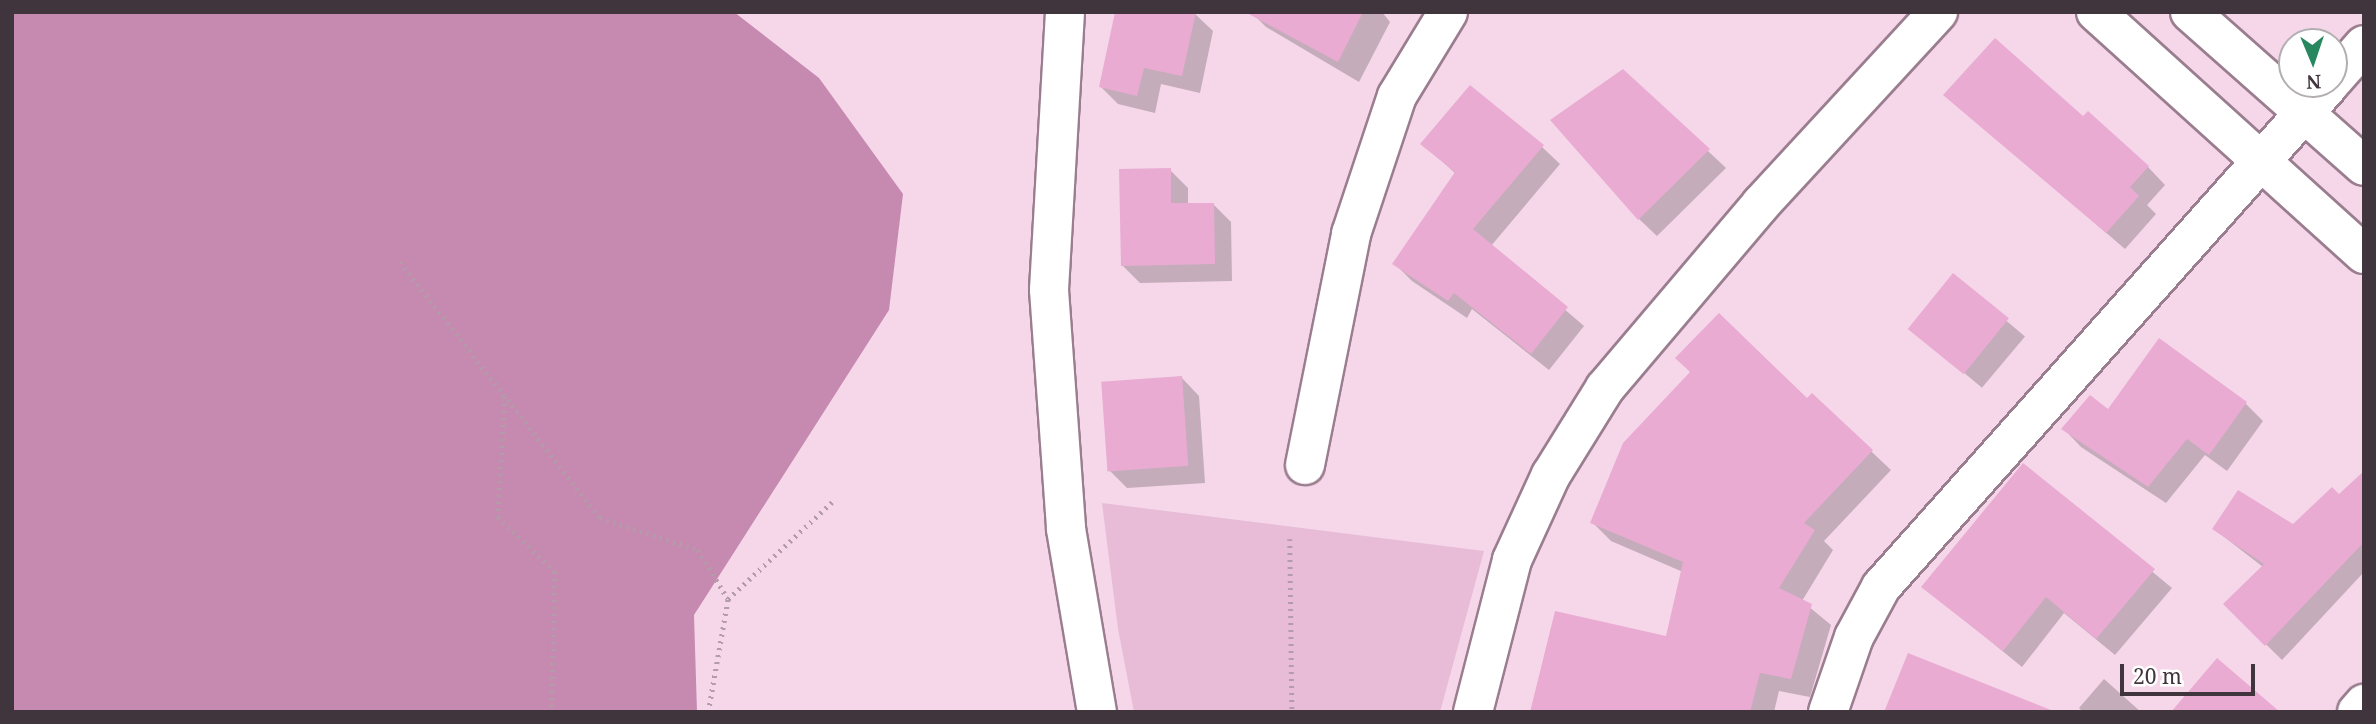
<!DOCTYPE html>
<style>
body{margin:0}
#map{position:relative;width:2376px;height:724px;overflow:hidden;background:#f5d7e9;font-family:"Noto Serif",serif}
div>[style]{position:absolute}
.green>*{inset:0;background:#e8bcd7}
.forest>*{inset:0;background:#c689b0}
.shadow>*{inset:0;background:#0003;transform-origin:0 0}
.building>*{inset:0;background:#eaabd3;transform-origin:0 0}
.path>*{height:4.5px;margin-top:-2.25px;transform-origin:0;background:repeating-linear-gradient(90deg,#b39ca9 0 2px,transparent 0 7px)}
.roads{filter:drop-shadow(2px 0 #9a7e8f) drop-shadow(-2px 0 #9a7e8f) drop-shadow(0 2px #9a7e8f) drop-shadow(0 -2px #9a7e8f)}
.minor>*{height:38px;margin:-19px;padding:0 19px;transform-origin:19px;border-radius:19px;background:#fff}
span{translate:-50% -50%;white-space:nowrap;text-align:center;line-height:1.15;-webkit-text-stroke:6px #fff;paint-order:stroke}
.frame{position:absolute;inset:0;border:14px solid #40353c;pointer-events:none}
.north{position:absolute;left:2278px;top:28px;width:70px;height:70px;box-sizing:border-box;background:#fff;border:2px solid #b3aeb1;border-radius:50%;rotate:178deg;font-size:19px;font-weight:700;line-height:28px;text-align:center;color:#40353c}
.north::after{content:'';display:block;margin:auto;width:24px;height:32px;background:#27875f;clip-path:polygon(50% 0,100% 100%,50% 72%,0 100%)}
.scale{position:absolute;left:2120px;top:664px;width:135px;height:32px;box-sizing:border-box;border:4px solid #40353c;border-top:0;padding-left:9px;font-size:21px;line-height:24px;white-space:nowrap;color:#40353c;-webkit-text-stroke:5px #fff;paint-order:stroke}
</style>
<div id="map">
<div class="green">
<i style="clip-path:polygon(1102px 503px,1484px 551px,1440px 712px,1134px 712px,1118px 629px)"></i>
</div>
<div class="forest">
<i style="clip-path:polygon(12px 12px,734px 12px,819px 78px,903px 194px,889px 310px,694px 615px,697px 712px,12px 712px)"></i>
</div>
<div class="shadow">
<i style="clip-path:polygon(1251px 12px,1382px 12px,1390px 22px,1359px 82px,1266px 27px)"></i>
<i style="clip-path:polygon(1195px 14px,1213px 31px,1200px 93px,1161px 84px,1155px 113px,1118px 104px,1101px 87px)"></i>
<i style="clip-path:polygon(1623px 71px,1726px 168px,1657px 236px,1639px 219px)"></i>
<i style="clip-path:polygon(1946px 95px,2148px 167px,2165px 185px,2147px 205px,2156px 214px,2125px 249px)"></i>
<i style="clip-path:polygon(1423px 144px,1542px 147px,1560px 164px,1491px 246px,1584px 326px,1549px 370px,1472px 309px,1467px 318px,1412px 281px,1394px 263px,1456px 174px)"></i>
<i style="clip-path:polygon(1170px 170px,1188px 188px,1188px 205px,1213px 204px,1231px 222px,1232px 281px,1140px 283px,1122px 265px)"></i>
<i style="left:1953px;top:276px;width:94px;height:67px;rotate:40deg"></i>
<i style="clip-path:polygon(1182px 378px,1199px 396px,1205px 483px,1127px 488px,1109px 470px)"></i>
<i style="clip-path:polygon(1812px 396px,1891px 470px,1824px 541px,1833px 550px,1802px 601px,1831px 625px,1810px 697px,1779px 691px,1774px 712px,1655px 712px,1683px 572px,1611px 541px,1592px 522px)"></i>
<i style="clip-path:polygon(2245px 403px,2263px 421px,2227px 471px,2205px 455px,2166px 503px,2081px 447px,2064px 429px,2108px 412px)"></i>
<i style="clip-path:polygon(2023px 465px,2172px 588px,2115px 655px,2064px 613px,2022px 667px,1924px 587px)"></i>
<i style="clip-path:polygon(2364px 473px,2364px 572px,2282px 660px,2225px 604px,2263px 567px,2214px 529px,2294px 527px,2340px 497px)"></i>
<i style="clip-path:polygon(2104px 679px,2141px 712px,2083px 712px,2079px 708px)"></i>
</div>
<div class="building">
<i style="clip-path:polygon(1115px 12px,1196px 12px,1182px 76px,1144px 68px,1137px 96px,1099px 87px)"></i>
<i style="clip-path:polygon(1245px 12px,1363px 12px,1338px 62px)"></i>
<i style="clip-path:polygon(1995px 38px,2083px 116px,2088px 111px,2149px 166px,2130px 187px,2139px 196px,2106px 233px,1943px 95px)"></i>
<i style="clip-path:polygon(1623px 69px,1710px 149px,1638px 220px,1550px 120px)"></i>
<i style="clip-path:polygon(1470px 85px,1544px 145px,1473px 229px,1568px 307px,1531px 354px,1454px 293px,1448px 301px,1392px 264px,1455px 172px,1420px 144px)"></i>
<i style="clip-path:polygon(1171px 168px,1171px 203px,1214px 203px,1215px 264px,1121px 266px,1119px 169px)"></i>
<i style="left:1953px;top:273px;width:72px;height:72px;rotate:39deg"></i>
<i style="clip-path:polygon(1719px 313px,1807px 398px,1812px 393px,1873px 450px,1804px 523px,1815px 530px,1779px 588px,1812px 604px,1791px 679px,1760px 673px,1750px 712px,1530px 712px,1555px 611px,1666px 636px,1683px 562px,1590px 523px,1623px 443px,1690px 372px,1675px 358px)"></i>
<i style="clip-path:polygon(2159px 338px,2247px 402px,2209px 455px,2187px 439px,2148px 487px,2061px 429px,2090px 395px,2108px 409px)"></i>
<i style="left:1182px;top:376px;width:90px;height:81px;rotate:86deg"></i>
<i style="clip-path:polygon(2023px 463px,2155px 569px,2096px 639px,2046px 597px,2003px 651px,1921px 587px)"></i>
<i style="clip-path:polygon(2364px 471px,2364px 542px,2265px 646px,2223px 604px,2264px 564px,2212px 529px,2238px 490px,2293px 524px,2332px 487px,2339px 494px)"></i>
<i style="clip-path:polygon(1908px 653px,2051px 710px,2051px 712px,1884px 712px)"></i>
<i style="clip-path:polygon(2217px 658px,2280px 712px,2171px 712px)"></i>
</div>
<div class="path">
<i style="left:400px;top:262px;width:325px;rotate:52deg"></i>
<i style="left:600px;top:518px;width:103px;rotate:18.1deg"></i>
<i style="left:698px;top:550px;width:57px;rotate:58.5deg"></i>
<i style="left:505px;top:397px;width:120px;rotate:93.3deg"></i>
<i style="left:498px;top:517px;width:79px;rotate:44deg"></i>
<i style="left:555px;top:572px;width:140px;rotate:91.2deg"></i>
<i style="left:1290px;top:539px;width:173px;rotate:89.3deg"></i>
<i style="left:708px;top:712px;width:115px;rotate:-80deg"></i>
<i style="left:728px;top:599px;width:144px;rotate:-43deg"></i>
</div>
<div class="roads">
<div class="minor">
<i style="left:1065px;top:12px;width:278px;rotate:93.3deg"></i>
<i style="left:1049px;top:290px;width:240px;rotate:85.9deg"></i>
<i style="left:1066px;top:529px;width:186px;rotate:80.4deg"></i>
<i style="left:2096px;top:12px;width:361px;rotate:42.1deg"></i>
<i style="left:2190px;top:12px;width:232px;rotate:41.5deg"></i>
<i style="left:2334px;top:79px;width:45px;rotate:-48.6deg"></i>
<i style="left:1305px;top:465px;width:236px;rotate:-78.7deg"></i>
<i style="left:1351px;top:234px;width:145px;rotate:-71.6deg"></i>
<i style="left:1397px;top:96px;width:98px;rotate:-58.7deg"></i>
<i style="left:1473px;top:712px;width:157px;rotate:-75.6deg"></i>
<i style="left:1512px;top:560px;width:94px;rotate:-65.4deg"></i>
<i style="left:1551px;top:475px;width:102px;rotate:-58.2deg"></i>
<i style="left:1605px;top:388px;width:241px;rotate:-49.7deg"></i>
<i style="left:1761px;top:204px;width:261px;rotate:-47.3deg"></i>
<i style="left:1828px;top:712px;width:79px;rotate:-70.9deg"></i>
<i style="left:1854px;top:637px;width:57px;rotate:-61.6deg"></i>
<i style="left:1881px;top:587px;width:674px;rotate:-48.25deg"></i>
<i style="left:2357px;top:712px;width:11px;rotate:-49deg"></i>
</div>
</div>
<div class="frame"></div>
<div class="north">N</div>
<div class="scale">20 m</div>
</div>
